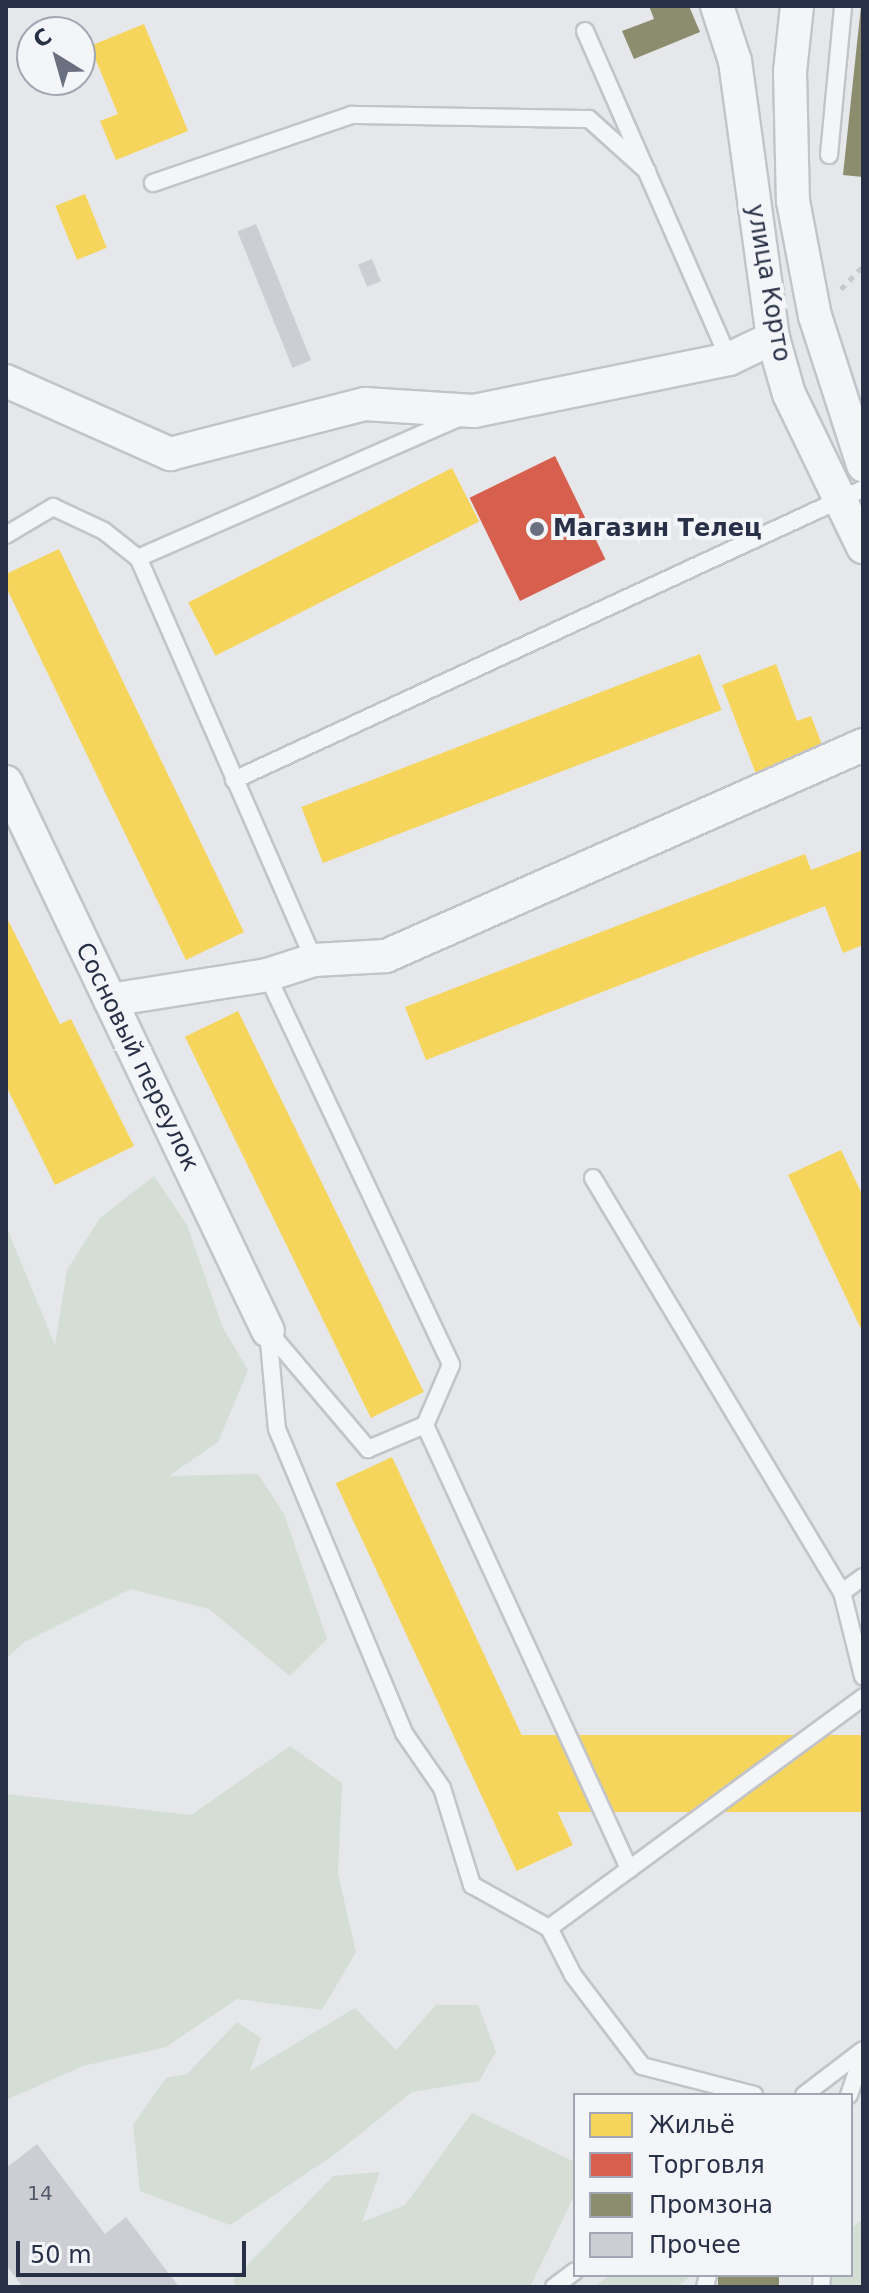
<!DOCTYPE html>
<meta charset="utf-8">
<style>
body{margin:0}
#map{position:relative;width:869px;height:2293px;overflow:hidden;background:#e5e7eb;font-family:"DejaVu Sans",sans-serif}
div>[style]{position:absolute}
.green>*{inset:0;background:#d4ded5}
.homes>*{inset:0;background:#f6d55c;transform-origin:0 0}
.shops>*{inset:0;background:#d6604d;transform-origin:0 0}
.industry>*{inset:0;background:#8c8c6e;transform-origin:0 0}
.building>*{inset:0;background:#ccced3;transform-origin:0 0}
.path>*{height:5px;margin-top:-2.5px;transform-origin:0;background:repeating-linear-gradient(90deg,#c5c8cd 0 6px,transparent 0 12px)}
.roads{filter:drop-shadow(2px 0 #c2c4c9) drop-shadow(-2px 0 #c2c4c9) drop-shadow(0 2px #c2c4c9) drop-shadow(0 -2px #c2c4c9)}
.lane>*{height:16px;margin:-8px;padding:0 8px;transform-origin:8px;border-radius:8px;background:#f4f5f7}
.street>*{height:32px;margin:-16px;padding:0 16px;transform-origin:16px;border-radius:16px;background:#f4f5f7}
.dots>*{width:22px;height:22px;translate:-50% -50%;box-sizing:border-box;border:4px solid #f3f5f9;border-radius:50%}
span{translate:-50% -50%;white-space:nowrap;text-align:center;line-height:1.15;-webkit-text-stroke:8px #f3f5f9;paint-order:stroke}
.number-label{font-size:20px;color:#53596c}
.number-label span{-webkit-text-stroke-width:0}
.street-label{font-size:24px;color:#283047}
.poi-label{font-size:24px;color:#283047;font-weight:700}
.left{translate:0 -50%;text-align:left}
.frame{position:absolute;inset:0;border:8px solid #283047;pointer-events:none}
.legend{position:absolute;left:573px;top:2093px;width:280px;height:184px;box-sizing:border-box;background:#f3f5f9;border:2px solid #a2a6b2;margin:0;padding:10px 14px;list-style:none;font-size:24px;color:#283047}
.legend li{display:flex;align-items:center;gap:16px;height:40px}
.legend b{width:40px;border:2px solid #a2a6b2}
.north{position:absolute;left:16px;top:16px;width:80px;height:80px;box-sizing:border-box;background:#f3f5f9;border:2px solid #a2a6b2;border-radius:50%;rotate:323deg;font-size:22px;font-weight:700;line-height:32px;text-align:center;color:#283047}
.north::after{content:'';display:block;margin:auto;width:28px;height:36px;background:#6a7080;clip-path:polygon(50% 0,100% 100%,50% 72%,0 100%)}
.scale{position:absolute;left:16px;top:2241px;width:230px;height:36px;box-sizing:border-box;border:4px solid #283047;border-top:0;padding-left:10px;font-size:24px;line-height:28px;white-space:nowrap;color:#283047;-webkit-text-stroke:6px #f3f5f9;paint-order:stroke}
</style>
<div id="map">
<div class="green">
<i style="clip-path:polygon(154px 1176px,187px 1225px,223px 1328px,248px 1370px,218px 1442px,169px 1476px,258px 1474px,284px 1514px,327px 1639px,290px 1676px,209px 1609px,131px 1589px,23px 1643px,6px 1659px,6px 1226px,55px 1345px,67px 1270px,100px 1218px)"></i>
<i style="clip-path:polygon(290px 1746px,342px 1783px,338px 1874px,356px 1952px,322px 2010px,237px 1999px,166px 2047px,83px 2066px,6px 2100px,6px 1794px,191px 1815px)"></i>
<i style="clip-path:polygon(436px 2005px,478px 2005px,496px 2052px,479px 2081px,412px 2092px,338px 2152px,230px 2225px,140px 2191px,133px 2125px,166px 2078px,187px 2074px,237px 2022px,261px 2038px,250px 2071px,355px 2008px,396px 2050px)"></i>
<i style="clip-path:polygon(472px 2113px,575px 2162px,575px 2194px,530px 2287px,236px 2287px,233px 2280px,333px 2176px,380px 2172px,362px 2222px,405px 2205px)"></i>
<i style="clip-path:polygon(863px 2219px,863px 2287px,829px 2287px,828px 2275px,851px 2275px,851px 2228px)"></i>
<i style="clip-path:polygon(611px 2275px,692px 2275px,677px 2287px,593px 2287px)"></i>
</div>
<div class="homes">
<i style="clip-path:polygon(144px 24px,188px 131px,116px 160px,100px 121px,118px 114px,90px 46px)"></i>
<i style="left:85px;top:194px;width:58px;height:32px;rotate:68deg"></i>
<i style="left:452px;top:468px;width:60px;height:296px;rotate:63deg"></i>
<i style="clip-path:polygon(59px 549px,244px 932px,186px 960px,6px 587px,6px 574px)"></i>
<i style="left:700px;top:654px;width:60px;height:427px;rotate:69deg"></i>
<i style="clip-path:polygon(776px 664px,797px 721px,811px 716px,831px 768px,764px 795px,722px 685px)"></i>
<i style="clip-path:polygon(863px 850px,863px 945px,843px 953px,825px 906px,426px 1060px,405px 1007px,805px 854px,811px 870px)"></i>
<i style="clip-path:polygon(6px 916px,60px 1024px,71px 1019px,134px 1146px,55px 1185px,6px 1086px)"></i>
<i style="left:238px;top:1011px;width:424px;height:59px;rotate:64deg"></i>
<i style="clip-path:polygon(841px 1150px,863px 1196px,863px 1333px,788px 1175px)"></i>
<i style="left:392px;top:1457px;width:428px;height:62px;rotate:65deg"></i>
<i style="left:863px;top:1735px;width:77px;height:363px;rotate:90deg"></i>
</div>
<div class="shops">
<i style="left:555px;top:456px;width:115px;height:95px;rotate:64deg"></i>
</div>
<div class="industry">
<i style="clip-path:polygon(649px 6px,689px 6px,700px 32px,634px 59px,622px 31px,654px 19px)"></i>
<i style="clip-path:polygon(861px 6px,863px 6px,863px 177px,843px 175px)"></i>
<i style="left:718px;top:2275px;width:61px;height:12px"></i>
</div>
<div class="building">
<i style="left:256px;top:224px;width:147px;height:20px;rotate:68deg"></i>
<i style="left:372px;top:259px;width:24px;height:15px;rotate:68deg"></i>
<i style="clip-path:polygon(37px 2144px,105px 2234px,126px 2217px,179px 2287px,23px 2287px,6px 2265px,6px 2168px)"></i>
</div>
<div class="path">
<i style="left:841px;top:289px;width:32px;rotate:-46deg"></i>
</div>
<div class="roads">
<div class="lane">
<i style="left:585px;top:31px;width:358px;rotate:66.3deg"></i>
<i style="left:829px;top:155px;width:150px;rotate:-84.6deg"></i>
<i style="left:153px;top:183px;width:210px;rotate:-18.9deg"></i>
<i style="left:352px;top:115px;width:237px;rotate:1deg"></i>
<i style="left:589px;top:119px;width:78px;rotate:41.9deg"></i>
<i style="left:6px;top:535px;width:55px;rotate:-30.8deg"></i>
<i style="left:53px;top:507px;width:56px;rotate:25.2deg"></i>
<i style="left:104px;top:531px;width:43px;rotate:38.5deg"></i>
<i style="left:234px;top:780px;width:693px;rotate:-24.83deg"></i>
<i style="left:314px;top:960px;width:439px;rotate:-113.6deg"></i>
<i style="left:138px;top:558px;width:352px;rotate:-23.6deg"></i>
<i style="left:267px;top:975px;width:431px;rotate:64.7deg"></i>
<i style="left:451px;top:1365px;width:65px;rotate:113.4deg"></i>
<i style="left:425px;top:1425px;width:489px;rotate:65.3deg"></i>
<i style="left:593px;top:1178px;width:483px;rotate:59deg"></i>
<i style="left:268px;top:1331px;width:98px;rotate:84.8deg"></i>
<i style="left:277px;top:1429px;width:329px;rotate:67.3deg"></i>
<i style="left:404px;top:1733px;width:67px;rotate:55.4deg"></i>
<i style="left:442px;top:1788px;width:102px;rotate:72.8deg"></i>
<i style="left:472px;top:1885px;width:88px;rotate:29.2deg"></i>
<i style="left:549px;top:1928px;width:53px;rotate:62.9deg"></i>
<i style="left:573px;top:1975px;width:114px;rotate:52.8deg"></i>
<i style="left:642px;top:2066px;width:116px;rotate:14.5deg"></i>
<i style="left:268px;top:1331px;width:155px;rotate:49.7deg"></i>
<i style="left:368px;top:1449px;width:62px;rotate:-22.8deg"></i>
<i style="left:863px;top:1577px;width:26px;rotate:144deg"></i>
<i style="left:842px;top:1592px;width:87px;rotate:76deg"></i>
<i style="left:549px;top:1928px;width:390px;rotate:-36.3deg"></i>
<i style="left:804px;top:2095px;width:74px;rotate:-37.3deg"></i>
<i style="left:849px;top:2095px;width:43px;rotate:-71.1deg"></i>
<i style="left:554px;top:2287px;width:26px;rotate:-37deg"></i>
<i style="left:705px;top:2287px;width:12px;rotate:-76deg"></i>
<i style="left:821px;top:2287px;width:12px;rotate:-85deg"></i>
</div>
<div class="street">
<i style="left:717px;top:6px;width:58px;rotate:71.9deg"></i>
<i style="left:735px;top:61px;width:280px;rotate:82.2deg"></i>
<i style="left:773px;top:338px;width:58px;rotate:74.1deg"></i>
<i style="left:789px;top:394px;width:170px;rotate:64.2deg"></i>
<i style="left:797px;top:6px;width:65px;rotate:96.1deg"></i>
<i style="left:790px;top:71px;width:130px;rotate:88.7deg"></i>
<i style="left:793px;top:201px;width:117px;rotate:79.2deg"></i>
<i style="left:815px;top:316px;width:157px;rotate:72.1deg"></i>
<i style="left:6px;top:381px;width:180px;rotate:24deg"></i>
<i style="left:170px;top:454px;width:201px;rotate:-14.4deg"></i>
<i style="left:365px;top:404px;width:109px;rotate:3.7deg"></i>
<i style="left:474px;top:411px;width:260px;rotate:-11.5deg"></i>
<i style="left:729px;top:359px;width:49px;rotate:-25.5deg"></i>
<i style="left:6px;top:782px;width:608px;rotate:64.49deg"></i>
<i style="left:110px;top:1000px;width:159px;rotate:-9deg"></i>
<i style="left:267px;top:975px;width:49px;rotate:-17.7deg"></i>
<i style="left:314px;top:960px;width:72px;rotate:-3.2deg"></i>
<i style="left:386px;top:956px;width:522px;rotate:-23.86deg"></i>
</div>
</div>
<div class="dots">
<i style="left:537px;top:529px;background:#6a7080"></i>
</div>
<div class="number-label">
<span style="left:40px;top:2193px">14</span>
</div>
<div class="street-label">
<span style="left:768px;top:283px;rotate:80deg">улица Корто</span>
<span style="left:137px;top:1057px;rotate:64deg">Сосновый переулок</span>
</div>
<div class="poi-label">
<span class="left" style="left:553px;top:529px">Магазин Телец</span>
</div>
<div class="frame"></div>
<ul class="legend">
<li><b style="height:22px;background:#f6d55c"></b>Жильё</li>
<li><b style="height:22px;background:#d6604d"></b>Торговля</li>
<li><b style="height:22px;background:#8c8c6e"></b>Промзона</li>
<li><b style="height:22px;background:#ccced3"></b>Прочее</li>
</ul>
<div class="north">С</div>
<div class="scale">50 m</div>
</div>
